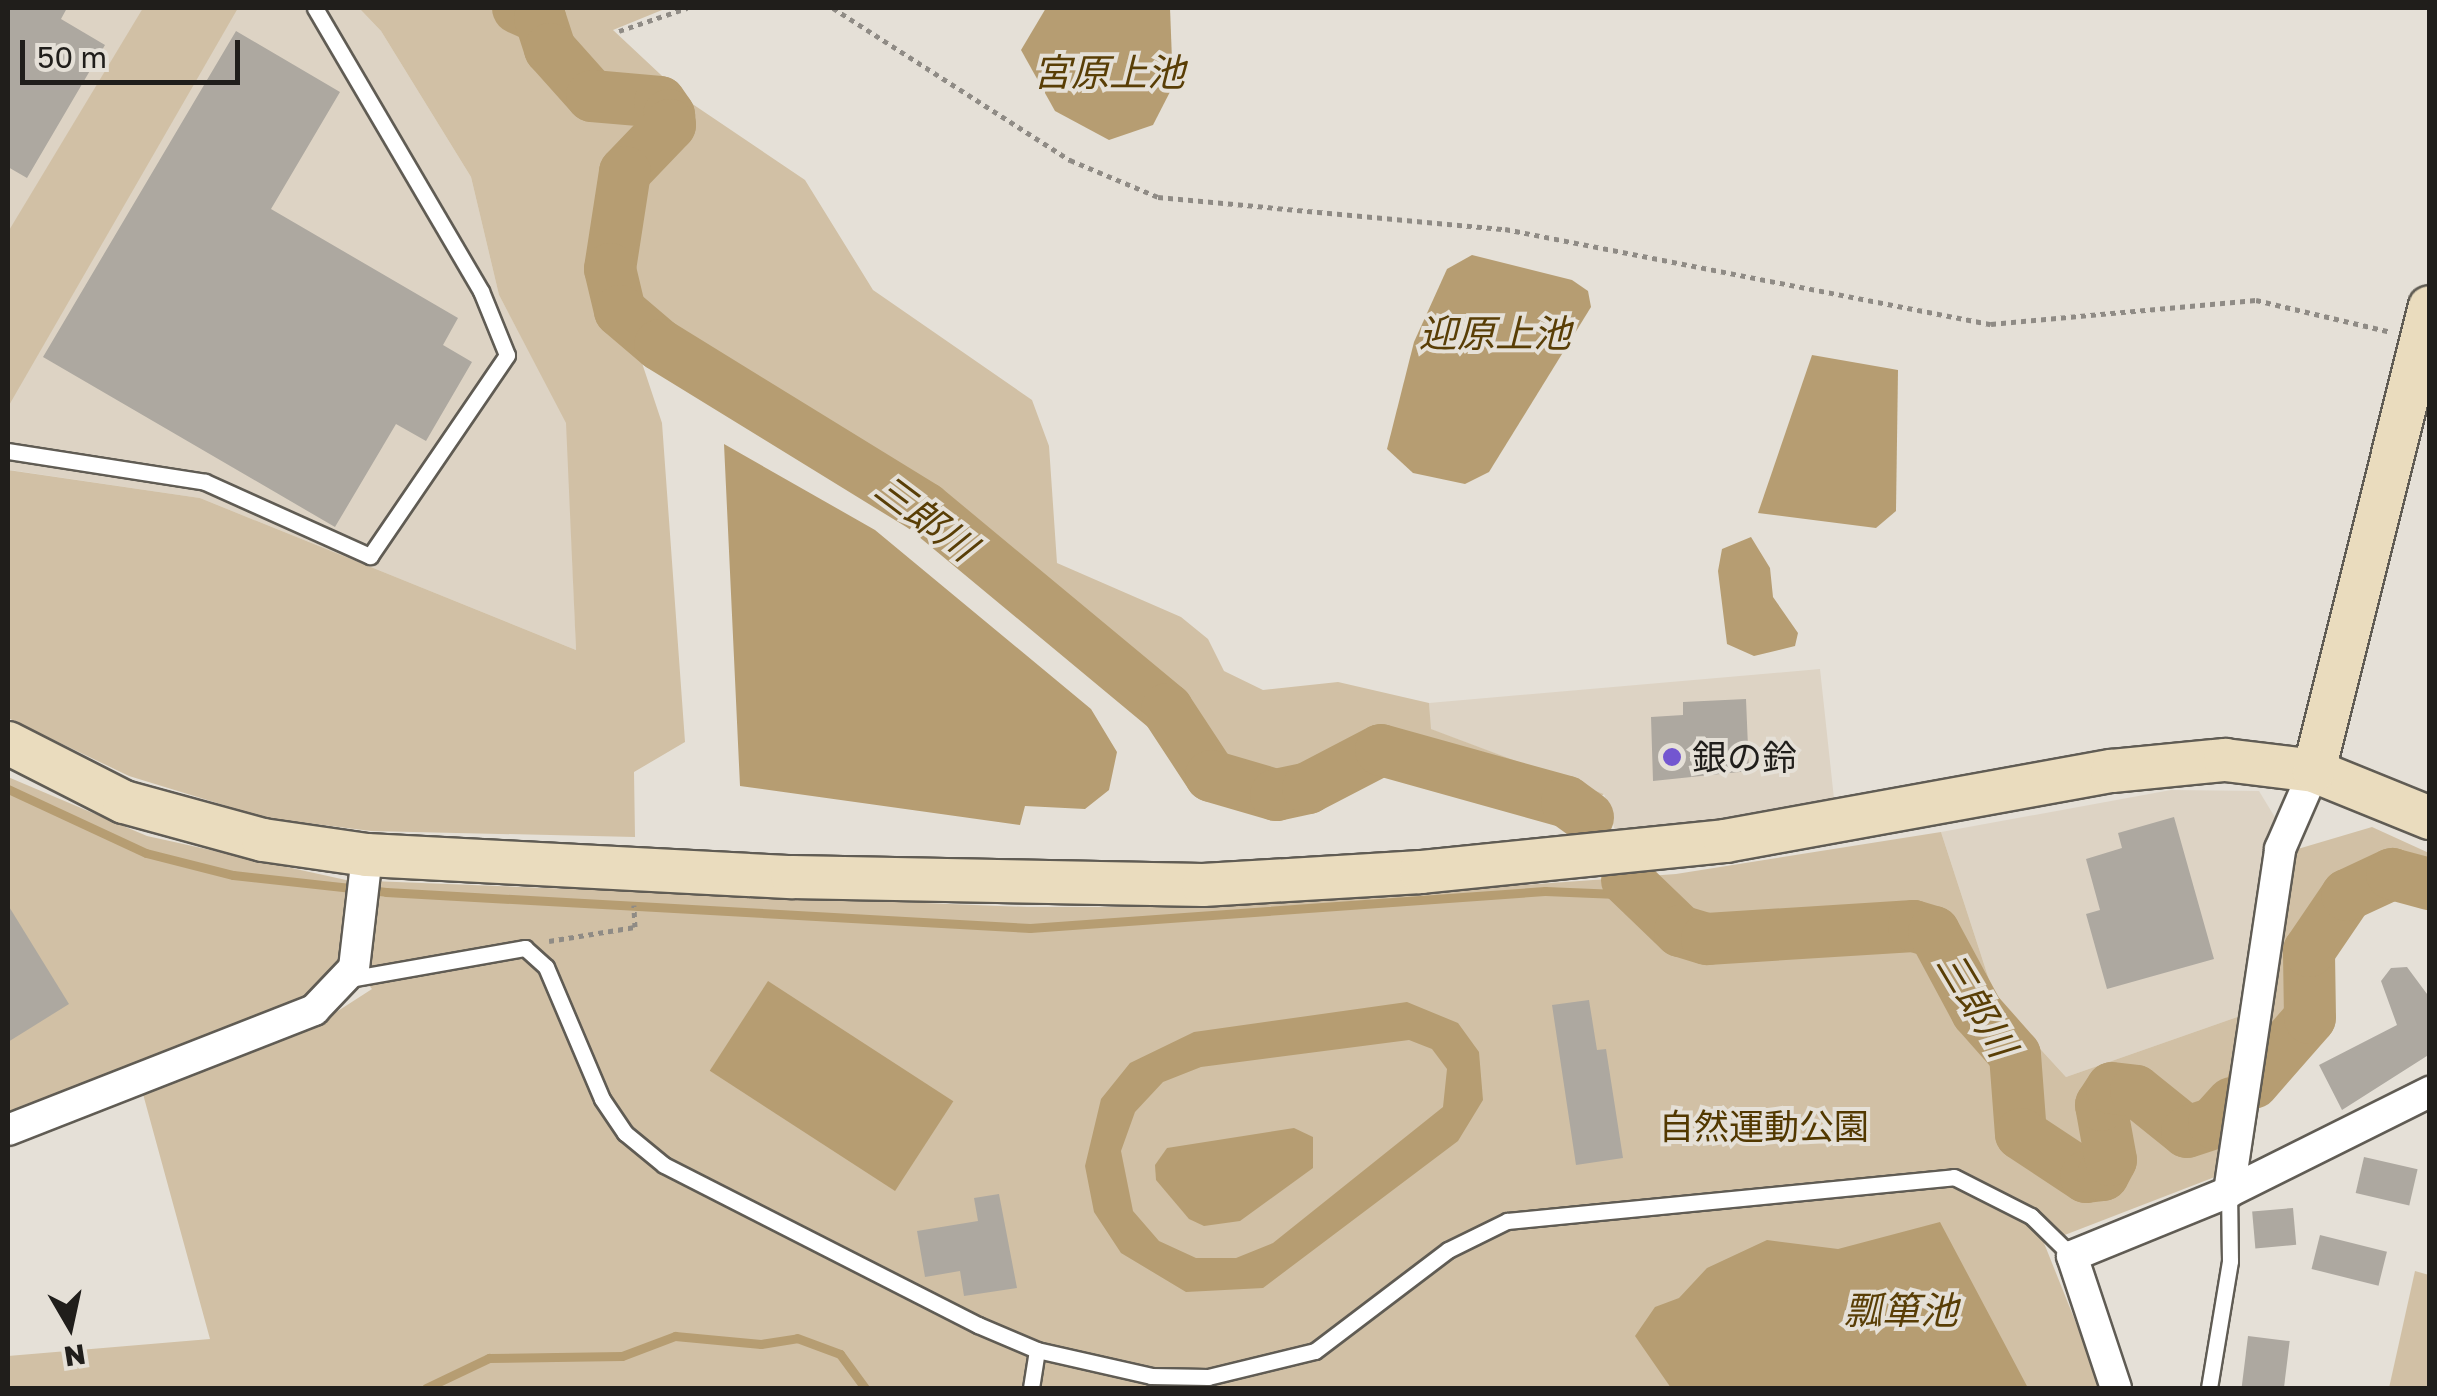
<!DOCTYPE html>
<meta charset="utf-8">
<style>
body{margin:0}
#map{position:relative;width:2437px;height:1396px;overflow:hidden;background:#e5e0d7;font-family:"Golos Text","Noto Sans JP",sans-serif}
div>[style]{position:absolute}
.built>*{inset:0;background:#ddd3c4}
.green>*{inset:0;background:#d1c0a5}
.water>*{inset:0;background:#b69d72;transform-origin:0 0}
.stream>*{height:9px;margin:-4.5px;padding:0 4.5px;transform-origin:4.5px;border-radius:4.5px;background:#b69d72}
.river>*{height:52px;margin:-26px;padding:0 26px;transform-origin:26px;border-radius:26px;background:#b69d72}
.building>*{inset:0;background:#ada8a0;transform-origin:0 0}
.path>*{height:5px;margin-top:-2.5px;transform-origin:0;background:repeating-linear-gradient(90deg,#8f8b85 0 5px,transparent 0 10px)}
.roads{filter:drop-shadow(2px 0 #605c54) drop-shadow(-2px 0 #605c54) drop-shadow(0 2px #605c54) drop-shadow(0 -2px #605c54)}
.lane>*{height:15px;margin:-7.5px;padding:0 7.5px;transform-origin:7.5px;border-radius:7.5px;background:#fff}
.street>*{height:30px;margin:-15px;padding:0 15px;transform-origin:15px;border-radius:15px;background:#fff}
.secondary>*{height:42px;margin:-21px;padding:0 21px;transform-origin:21px;border-radius:21px;background:#eadcbe}
.dots>*{width:28px;height:28px;translate:-50% -50%;box-sizing:border-box;border:5px solid #e5e0d7;border-radius:50%}
span{translate:-50% -50%;white-space:nowrap;text-align:center;line-height:1.15;-webkit-text-stroke:8px #e5e0d7;paint-order:stroke}
.poi-label{font-size:35px;color:#201e1b}
.left{translate:0 -50%;text-align:left}
.park-label{font-size:35px;color:#523800}
.water-label{font-size:38px;color:#593e06;font-style:italic}
.frame{position:absolute;inset:0;border:10px solid #201e1b;pointer-events:none}
.north{position:absolute;left:20px;top:1276px;width:100px;height:100px;-webkit-text-stroke:8px #e5e0d7;paint-order:stroke;rotate:171deg;font-size:28px;font-weight:700;line-height:40px;text-align:center;color:#201e1b}
.north::after{content:'';display:block;margin:auto;width:35px;height:45px;background:#201e1b;clip-path:polygon(50% 0,100% 100%,50% 72%,0 100%)}
.scale{position:absolute;left:20px;top:40px;width:220px;height:45px;box-sizing:border-box;border:5px solid #201e1b;border-top:0;padding-left:12px;font-size:30px;line-height:35px;white-space:nowrap;color:#201e1b;-webkit-text-stroke:8px #e5e0d7;paint-order:stroke}
</style>
<div id="map">
<div class="built">
<i style="clip-path:polygon(8px 8px,359px 8px,381px 31px,471px 177px,499px 295px,567px 423px,576px 650px,200px 498px,10px 470px)"></i>
<i style="clip-path:polygon(1820px 669px,1835px 808px,1617px 837px,1604px 794px,1430px 729px,1429px 703px)"></i>
<i style="clip-path:polygon(2171px 790px,2259px 791px,2276px 819px,2243px 1015px,2066px 1077px,1996px 1001px,1941px 832px)"></i>
</div>
<div class="green">
<i style="clip-path:polygon(143px 8px,238px 8px,8px 407px,8px 232px)"></i>
<i style="clip-path:polygon(359px 8px,667px 8px,613px 30px,691px 103px,805px 180px,873px 290px,1032px 400px,1049px 446px,1057px 563px,1181px 617px,1208px 639px,1224px 671px,1263px 690px,1338px 682px,1429px 703px,1431px 729px,1604px 794px,1573px 818px,1381px 759px,1307px 797px,1270px 803px,1235px 796px,1208px 782px,1177px 737px,923px 520px,792px 431px,635px 342px,662px 423px,685px 742px,634px 772px,635px 837px,371px 831px,266px 818px,129px 776px,8px 718px,8px 470px,200px 498px,576px 650px,566px 423px,499px 295px,471px 177px,381px 31px)"></i>
<i style="clip-path:polygon(8px 777px,147px 836px,346px 880px,1027px 907px,1219px 907px,1676px 874px,1941px 832px,1996px 1001px,2066px 1077px,2243px 1015px,2220px 1175px,2044px 1243px,2102px 1388px,8px 1388px,8px 1356px,210px 1339px,143px 1094px,313px 1027px,372px 989px,354px 968px,280px 1019px,8px 1113px)"></i>
<i style="clip-path:polygon(2372px 827px,2429px 853px,2429px 903px,2378px 889px,2338px 917px,2328px 929px,2334px 1007px,2318px 1035px,2254px 1099px,2291px 851px)"></i>
<i style="clip-path:polygon(2415px 1271px,2429px 1275px,2429px 1388px,2389px 1388px)"></i>
</div>
<div class="water">
<i style="clip-path:polygon(1046px 8px,1170px 8px,1173px 86px,1153px 125px,1109px 140px,1055px 111px,1021px 50px)"></i>
<i style="clip-path:polygon(1472px 255px,1572px 280px,1588px 291px,1591px 307px,1489px 472px,1465px 484px,1413px 473px,1387px 449px,1414px 342px,1447px 269px)"></i>
<i style="clip-path:polygon(1812px 355px,1898px 370px,1896px 511px,1876px 528px,1758px 513px)"></i>
<i style="clip-path:polygon(724px 444px,875px 530px,1091px 709px,1117px 752px,1109px 790px,1085px 809px,1025px 806px,1020px 825px,740px 786px)"></i>
<i style="clip-path:polygon(1751px 537px,1770px 568px,1773px 597px,1798px 633px,1795px 646px,1754px 656px,1727px 644px,1718px 571px,1722px 549px)"></i>
<i style="left:768px;top:981px;width:221px;height:107px;rotate:33deg"></i>
<i style="clip-path:polygon(evenodd,1407px 1002px,1458px 1023px,1479px 1052px,1483px 1100px,1458px 1141px,1263px 1288px,1186px 1292px,1121px 1253px,1094px 1212px,1085px 1166px,1101px 1099px,1130px 1063px,1194px 1032px,1407px 1002px,1409px 1040px,1432px 1049px,1447px 1069px,1443px 1107px,1273px 1243px,1236px 1258px,1196px 1258px,1159px 1241px,1133px 1211px,1121px 1151px,1135px 1112px,1163px 1082px,1201px 1067px,1409px 1040px)"></i>
<i style="clip-path:polygon(1294px 1128px,1313px 1137px,1313px 1168px,1240px 1221px,1204px 1226px,1189px 1219px,1156px 1180px,1155px 1165px,1167px 1148px)"></i>
<i style="clip-path:polygon(1940px 1222px,2028px 1388px,1671px 1388px,1635px 1336px,1655px 1307px,1679px 1298px,1707px 1268px,1767px 1240px,1838px 1249px)"></i>
</div>
<div class="stream">
<i style="left:8px;top:789px;width:152px;rotate:24.9deg"></i>
<i style="left:146px;top:853px;width:90px;rotate:14.2deg"></i>
<i style="left:233px;top:875px;width:154px;rotate:6.3deg"></i>
<i style="left:386px;top:892px;width:645px;rotate:3.2deg"></i>
<i style="left:1030px;top:928px;width:516px;rotate:-4.11deg"></i>
<i style="left:1545px;top:891px;width:96px;rotate:2.4deg"></i>
<i style="left:426px;top:1388px;width:70px;rotate:-25.5deg"></i>
<i style="left:489px;top:1358px;width:133px;rotate:-0.9deg"></i>
<i style="left:622px;top:1356px;width:57px;rotate:-20.7deg"></i>
<i style="left:675px;top:1336px;width:86px;rotate:5.3deg"></i>
<i style="left:761px;top:1344px;width:36px;rotate:-9deg"></i>
<i style="left:797px;top:1338px;width:46px;rotate:20.4deg"></i>
<i style="left:840px;top:1354px;width:42px;rotate:53.7deg"></i>
</div>
<div class="river">
<i style="left:518px;top:8px;width:24px;rotate:24deg"></i>
<i style="left:540px;top:18px;width:33px;rotate:72deg"></i>
<i style="left:550px;top:49px;width:63px;rotate:48.2deg"></i>
<i style="left:592px;top:96px;width:68px;rotate:5deg"></i>
<i style="left:660px;top:102px;width:16px;rotate:55deg"></i>
<i style="left:669px;top:115px;width:10px;rotate:84deg"></i>
<i style="left:670px;top:125px;width:65px;rotate:133.8deg"></i>
<i style="left:625px;top:172px;width:98px;rotate:98.8deg"></i>
<i style="left:610px;top:269px;width:43px;rotate:76.6deg"></i>
<i style="left:620px;top:311px;width:52px;rotate:40.4deg"></i>
<i style="left:660px;top:345px;width:311px;rotate:31.6deg"></i>
<i style="left:925px;top:508px;width:315px;rotate:39.7deg"></i>
<i style="left:1167px;top:709px;width:80px;rotate:56.7deg"></i>
<i style="left:1211px;top:776px;width:68px;rotate:16.3deg"></i>
<i style="left:1276px;top:795px;width:33px;rotate:-12deg"></i>
<i style="left:1308px;top:788px;width:82px;rotate:-27.5deg"></i>
<i style="left:1381px;top:750px;width:193px;rotate:15.6deg"></i>
<i style="left:1567px;top:802px;width:26px;rotate:36deg"></i>
<i style="left:1627px;top:880px;width:74px;rotate:43.9deg"></i>
<i style="left:1680px;top:931px;width:28px;rotate:17deg"></i>
<i style="left:1707px;top:939px;width:207px;rotate:-3.6deg"></i>
<i style="left:1914px;top:926px;width:21px;rotate:17deg"></i>
<i style="left:1934px;top:932px;width:91px;rotate:61.7deg"></i>
<i style="left:1977px;top:1012px;width:57px;rotate:48.5deg"></i>
<i style="left:2015px;top:1055px;width:79px;rotate:85.7deg"></i>
<i style="left:2021px;top:1134px;width:78px;rotate:33.5deg"></i>
<i style="left:2086px;top:1177px;width:17px;rotate:-7deg"></i>
<i style="left:2103px;top:1175px;width:17px;rotate:-62deg"></i>
<i style="left:2111px;top:1160px;width:56px;rotate:-100.3deg"></i>
<i style="left:2101px;top:1105px;width:20px;rotate:-57deg"></i>
<i style="left:2112px;top:1088px;width:24px;rotate:7deg"></i>
<i style="left:2136px;top:1091px;width:65px;rotate:38.8deg"></i>
<i style="left:2187px;top:1132px;width:28px;rotate:-18deg"></i>
<i style="left:2214px;top:1123px;width:27px;rotate:-48deg"></i>
<i style="left:2253px;top:1083px;width:86px;rotate:-48.8deg"></i>
<i style="left:2310px;top:1018px;width:67px;rotate:-90.9deg"></i>
<i style="left:2309px;top:951px;width:68px;rotate:-55.8deg"></i>
<i style="left:2347px;top:895px;width:50px;rotate:-25deg"></i>
<i style="left:2392px;top:874px;width:39px;rotate:15deg"></i>
</div>
<div class="building">
<i style="clip-path:polygon(8px 8px,67px 8px,61px 19px,105px 45px,27px 178px,8px 167px)"></i>
<i style="clip-path:polygon(236px 31px,340px 92px,271px 209px,458px 318px,443px 345px,472px 362px,426px 441px,396px 424px,335px 527px,43px 357px)"></i>
<i style="clip-path:polygon(1746px 699px,1749px 771px,1653px 781px,1651px 717px,1683px 715px,1683px 702px)"></i>
<i style="clip-path:polygon(2174px 817px,2214px 959px,2107px 989px,2086px 914px,2100px 910px,2086px 859px,2122px 848px,2118px 833px)"></i>
<i style="clip-path:polygon(8px 905px,69px 1004px,8px 1042px)"></i>
<i style="clip-path:polygon(2407px 967px,2430px 998px,2430px 1054px,2342px 1110px,2319px 1065px,2397px 1025px,2381px 981px,2391px 968px)"></i>
<i style="clip-path:polygon(1589px 1000px,1597px 1050px,1606px 1049px,1623px 1158px,1576px 1165px,1552px 1005px)"></i>
<i style="left:2364px;top:1157px;width:55px;height:37px;rotate:13deg"></i>
<i style="clip-path:polygon(999px 1194px,1017px 1288px,964px 1296px,960px 1271px,925px 1277px,917px 1231px,978px 1221px,974px 1198px)"></i>
<i style="left:2293px;top:1208px;width:37px;height:41px;rotate:85deg"></i>
<i style="left:2320px;top:1235px;width:69px;height:35px;rotate:14deg"></i>
<i style="left:2248px;top:1336px;width:42px;height:52px;rotate:7deg"></i>
</div>
<div class="path">
<i style="left:833px;top:8px;width:282px;rotate:32.7deg"></i>
<i style="left:1070px;top:160px;width:95px;rotate:22.8deg"></i>
<i style="left:1158px;top:197px;width:348px;rotate:5.3deg"></i>
<i style="left:1505px;top:229px;width:495px;rotate:11.1deg"></i>
<i style="left:1991px;top:324px;width:266px;rotate:-5.2deg"></i>
<i style="left:2256px;top:300px;width:139px;rotate:13.3deg"></i>
<i style="left:619px;top:31px;width:72px;rotate:-18.7deg"></i>
<i style="left:549px;top:941px;width:87px;rotate:-9.2deg"></i>
<i style="left:635px;top:927px;width:22px;rotate:-93deg"></i>
</div>
<div class="roads">
<div class="lane">
<i style="left:8px;top:451px;width:199px;rotate:8.9deg"></i>
<i style="left:205px;top:482px;width:181px;rotate:24.2deg"></i>
<i style="left:370px;top:556px;width:243px;rotate:-55.7deg"></i>
<i style="left:507px;top:355px;width:69px;rotate:-112.1deg"></i>
<i style="left:481px;top:291px;width:328px;rotate:-120.4deg"></i>
<i style="left:349px;top:979px;width:179px;rotate:-10deg"></i>
<i style="left:525px;top:948px;width:28px;rotate:42deg"></i>
<i style="left:546px;top:967px;width:143px;rotate:67deg"></i>
<i style="left:602px;top:1099px;width:41px;rotate:55.9deg"></i>
<i style="left:625px;top:1133px;width:50px;rotate:39.4deg"></i>
<i style="left:664px;top:1165px;width:352px;rotate:27deg"></i>
<i style="left:978px;top:1325px;width:64px;rotate:23deg"></i>
<i style="left:1037px;top:1350px;width:117px;rotate:12.8deg"></i>
<i style="left:1151px;top:1376px;width:57px;rotate:1deg"></i>
<i style="left:1208px;top:1377px;width:110px;rotate:-13.7deg"></i>
<i style="left:1315px;top:1351px;width:167px;rotate:-37.2deg"></i>
<i style="left:1448px;top:1250px;width:66px;rotate:-26.2deg"></i>
<i style="left:1507px;top:1221px;width:449px;rotate:-5.6deg"></i>
<i style="left:1954px;top:1177px;width:86px;rotate:26.9deg"></i>
<i style="left:2031px;top:1216px;width:57px;rotate:44.3deg"></i>
<i style="left:1031px;top:1388px;width:38px;rotate:-81deg"></i>
<i style="left:2209px;top:1388px;width:129px;rotate:-80.6deg"></i>
<i style="left:2230px;top:1261px;width:69px;rotate:-90.8deg"></i>
</div>
<div class="street">
<i style="left:8px;top:1130px;width:329px;rotate:-21.4deg"></i>
<i style="left:314px;top:1010px;width:58px;rotate:-46.4deg"></i>
<i style="left:354px;top:968px;width:114px;rotate:-83.4deg"></i>
<i style="left:2229px;top:1192px;width:347px;rotate:-81.5deg"></i>
<i style="left:2280px;top:849px;width:85px;rotate:-66.4deg"></i>
<i style="left:2116px;top:1388px;width:139px;rotate:-108.4deg"></i>
<i style="left:2072px;top:1256px;width:170px;rotate:-22.2deg"></i>
<i style="left:2229px;top:1192px;width:225px;rotate:-26.5deg"></i>
</div>
<div class="secondary">
<i style="left:8px;top:743px;width:130px;rotate:27deg"></i>
<i style="left:124px;top:802px;width:144px;rotate:15.3deg"></i>
<i style="left:263px;top:840px;width:105px;rotate:8.2deg"></i>
<i style="left:367px;top:855px;width:426px;rotate:3deg"></i>
<i style="left:792px;top:877px;width:411px;rotate:1.1deg"></i>
<i style="left:1203px;top:885px;width:218px;rotate:-3.4deg"></i>
<i style="left:1421px;top:872px;width:306px;rotate:-5.8deg"></i>
<i style="left:1725px;top:841px;width:393px;rotate:-10.3deg"></i>
<i style="left:2112px;top:771px;width:114px;rotate:-5.6deg"></i>
<i style="left:2225px;top:760px;width:90px;rotate:7deg"></i>
<i style="left:2314px;top:771px;width:125px;rotate:22.1deg"></i>
<i style="left:2314px;top:771px;width:478px;rotate:-76deg"></i>
</div>
</div>
<div class="dots">
<i style="left:1672px;top:757px;background:#7356d0"></i>
</div>
<div class="poi-label">
<span class="left" style="left:1692px;top:757px">銀の鈴</span>
</div>
<div class="park-label">
<span style="left:1764px;top:1126px">自然運動公園</span>
</div>
<div class="water-label">
<span style="left:1109px;top:72px">宮原上池</span>
<span style="left:1495px;top:333px">迎原上池</span>
<span style="left:926px;top:517px;rotate:37deg">三郎川</span>
<span style="left:1977px;top:1004px;rotate:59deg">三郎川</span>
<span style="left:1901px;top:1310px">瓢箪池</span>
</div>
<div class="frame"></div>
<div class="north">N</div>
<div class="scale">50 m</div>
</div>
